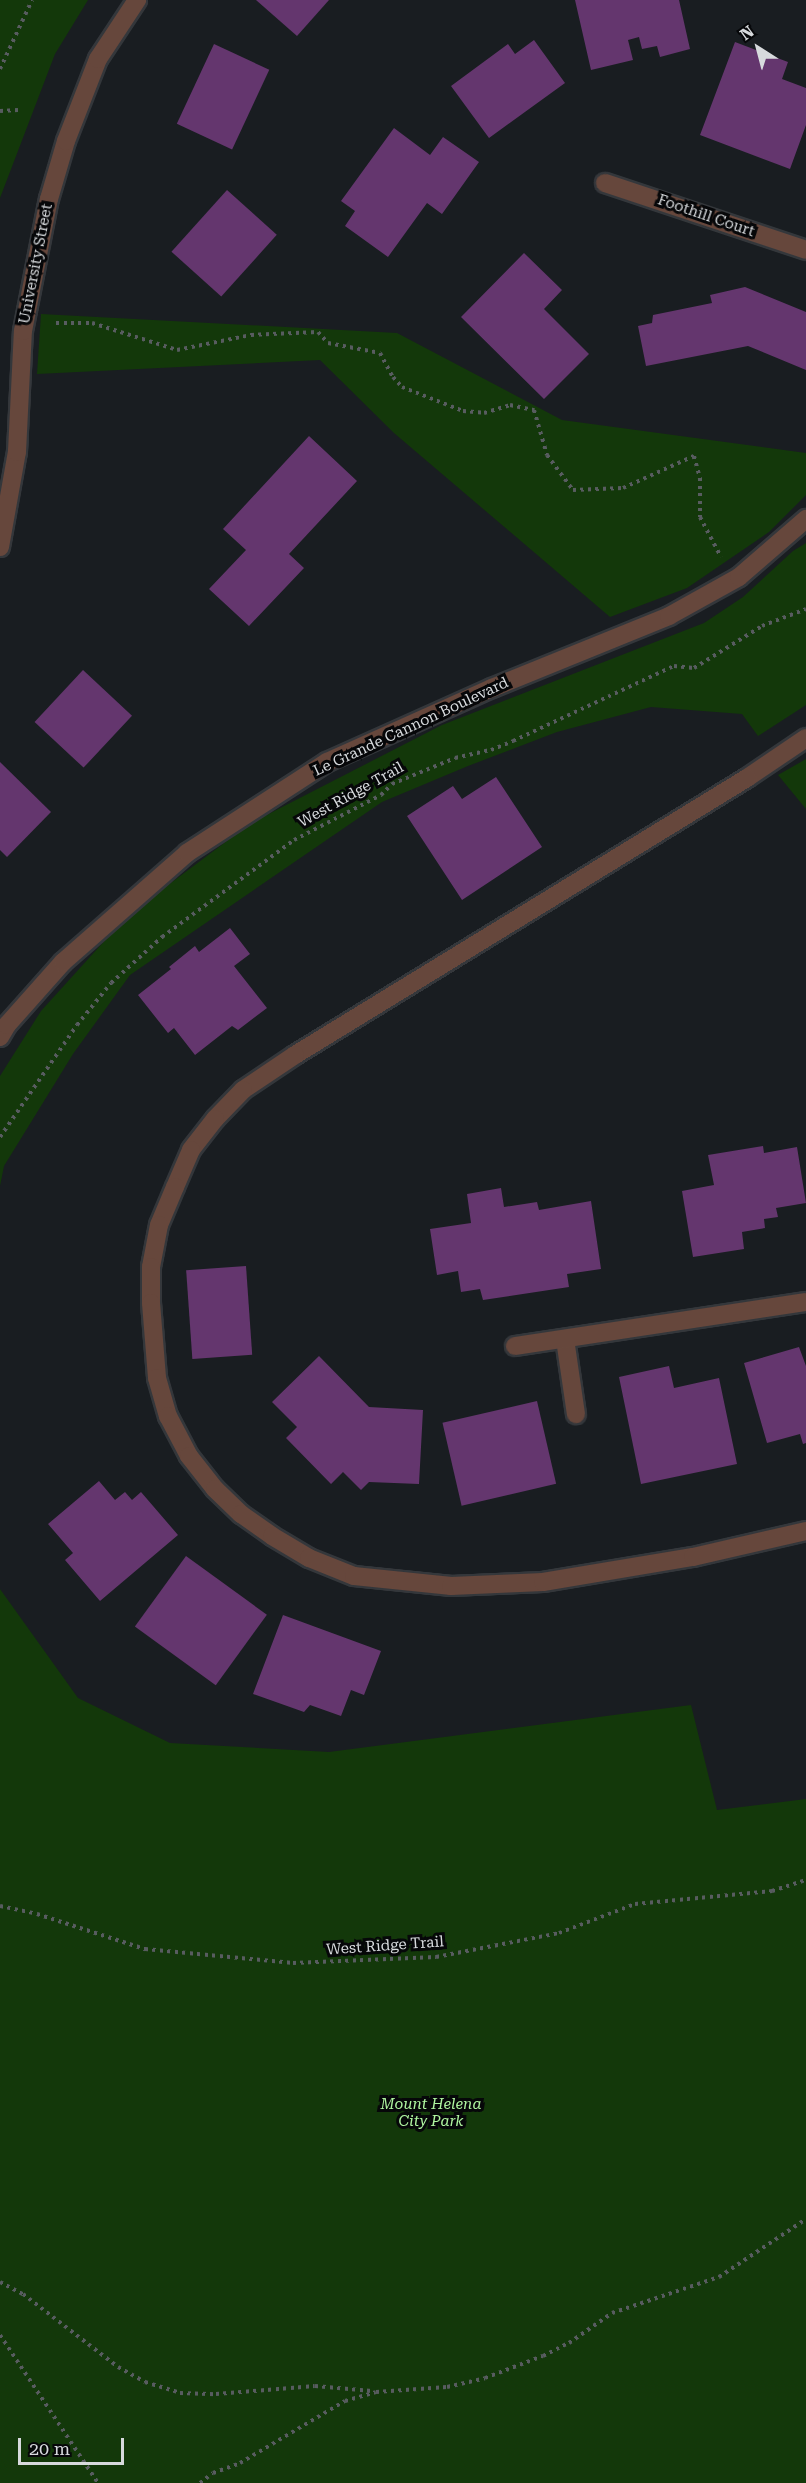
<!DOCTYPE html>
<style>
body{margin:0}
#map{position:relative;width:806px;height:2483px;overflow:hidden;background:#191d21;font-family:"Roboto Serif",serif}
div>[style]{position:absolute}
.green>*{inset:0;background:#13380a}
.building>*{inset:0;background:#64366e;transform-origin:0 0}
.path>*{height:4px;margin-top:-2px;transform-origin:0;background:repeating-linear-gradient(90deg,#585c60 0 3px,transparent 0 7.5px)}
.roads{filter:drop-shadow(2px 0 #34373b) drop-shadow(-2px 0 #34373b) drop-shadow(0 2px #34373b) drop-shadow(0 -2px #34373b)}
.minor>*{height:18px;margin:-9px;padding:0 9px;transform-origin:9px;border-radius:9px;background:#66473c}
span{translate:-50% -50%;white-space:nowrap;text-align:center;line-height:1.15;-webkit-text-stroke:6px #060709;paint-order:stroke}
.street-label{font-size:15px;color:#d7dadd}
.park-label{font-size:15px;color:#aff6a0;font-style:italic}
.north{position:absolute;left:728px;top:18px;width:60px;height:60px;-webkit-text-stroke:4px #060709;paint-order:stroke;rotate:324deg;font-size:16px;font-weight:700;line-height:24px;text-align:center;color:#d7dadd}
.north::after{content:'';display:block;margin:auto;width:21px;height:27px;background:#d7dadd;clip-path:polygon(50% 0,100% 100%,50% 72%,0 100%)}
.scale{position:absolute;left:18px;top:2438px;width:106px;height:27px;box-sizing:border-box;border:3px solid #d7dadd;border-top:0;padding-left:8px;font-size:18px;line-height:21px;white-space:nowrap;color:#d7dadd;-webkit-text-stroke:4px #060709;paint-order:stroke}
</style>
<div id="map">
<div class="green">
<i style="clip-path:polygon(0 0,88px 0,55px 54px,0 198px)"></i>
<i style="clip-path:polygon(41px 314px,397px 333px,562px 420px,806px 453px,806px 495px,769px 532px,687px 588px,610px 617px,394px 433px,320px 360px,37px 374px)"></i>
<i style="clip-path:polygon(806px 543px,806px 705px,758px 736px,742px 714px,651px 707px,557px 732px,468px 766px,382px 802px,130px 975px,73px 1054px,4px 1166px,0 1186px,0 1076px,41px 1011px,128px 915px,251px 823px,442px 725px,704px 623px,743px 597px,793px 551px)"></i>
<i style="clip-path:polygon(806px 759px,806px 809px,778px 775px)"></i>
<i style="clip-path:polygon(0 1589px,78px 1698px,170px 1743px,329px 1752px,691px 1705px,717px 1810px,806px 1799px,806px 2483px,0 2483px)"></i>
</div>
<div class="building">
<i style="clip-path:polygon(256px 0,329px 0,297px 36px)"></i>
<i style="clip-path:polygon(575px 0,679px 0,690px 49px,660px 57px,657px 46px,642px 49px,639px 37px,628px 40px,633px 60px,591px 70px)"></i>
<i style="clip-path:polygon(534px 40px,565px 83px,489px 138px,451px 86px,508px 44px,515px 54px)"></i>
<i style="clip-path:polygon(735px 42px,788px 62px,782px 79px,806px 88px,806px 125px,790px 169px,700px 135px)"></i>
<i style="left:214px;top:44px;width:61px;height:88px;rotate:25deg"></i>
<i style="clip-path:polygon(394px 128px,430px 155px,443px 137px,479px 162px,442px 214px,427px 203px,388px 257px,345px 226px,355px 211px,341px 201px)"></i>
<i style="left:227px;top:190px;width:67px;height:83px;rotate:42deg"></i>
<i style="clip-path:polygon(524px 253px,562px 290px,544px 309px,589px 354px,544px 399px,461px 317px)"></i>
<i style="clip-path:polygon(745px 287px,806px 312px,806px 370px,748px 346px,646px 366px,638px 326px,652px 323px,653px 315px,712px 303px,710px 295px)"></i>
<i style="clip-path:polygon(309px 436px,357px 481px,289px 554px,304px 568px,249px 626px,209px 589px,246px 550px,223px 529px)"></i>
<i style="left:83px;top:670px;width:67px;height:71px;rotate:43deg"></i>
<i style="clip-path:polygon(0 762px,51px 812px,7px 857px,0 850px)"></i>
<i style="clip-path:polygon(496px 777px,542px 847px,462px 900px,407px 816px,453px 786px,462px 799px)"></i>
<i style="clip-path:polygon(230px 928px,250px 954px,234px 966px,267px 1008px,238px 1030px,232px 1026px,195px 1055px,174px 1028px,168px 1033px,138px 995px,171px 969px,169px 967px,195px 946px,199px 952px)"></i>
<i style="clip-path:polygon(763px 1146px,764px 1153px,797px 1147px,806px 1203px,776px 1208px,778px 1217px,764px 1219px,765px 1228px,742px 1232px,744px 1249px,693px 1257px,682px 1191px,714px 1185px,708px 1155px)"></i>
<i style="clip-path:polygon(501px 1188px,504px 1207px,537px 1202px,539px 1210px,591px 1201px,601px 1269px,567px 1274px,569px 1287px,483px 1300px,480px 1289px,461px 1292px,458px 1271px,437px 1275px,430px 1229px,471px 1223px,467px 1194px)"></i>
<i style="left:246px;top:1266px;width:89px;height:60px;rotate:86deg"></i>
<i style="clip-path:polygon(799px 1347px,806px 1366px,806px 1443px,803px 1444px,800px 1434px,767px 1443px,744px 1363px)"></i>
<i style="clip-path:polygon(319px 1356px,369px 1407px,423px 1410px,419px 1484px,369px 1482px,361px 1490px,343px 1472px,331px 1484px,286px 1438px,297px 1427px,272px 1402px)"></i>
<i style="clip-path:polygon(669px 1366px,674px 1388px,719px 1378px,737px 1464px,641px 1484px,619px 1377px)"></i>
<i style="left:537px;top:1401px;width:85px;height:97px;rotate:77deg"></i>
<i style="clip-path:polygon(99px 1481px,115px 1500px,125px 1492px,132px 1500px,141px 1492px,178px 1535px,100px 1601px,65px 1560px,73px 1553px,48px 1524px)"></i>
<i style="left:186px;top:1556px;width:100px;height:87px;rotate:36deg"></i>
<i style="clip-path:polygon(283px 1615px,381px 1651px,364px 1695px,351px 1690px,341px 1716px,310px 1705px,304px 1712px,253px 1694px)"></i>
</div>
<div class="path">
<i style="left:0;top:69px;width:76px;rotate:-65.1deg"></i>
<i style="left:0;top:111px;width:18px;rotate:-3deg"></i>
<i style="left:56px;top:323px;width:36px"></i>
<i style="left:92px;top:323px;width:89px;rotate:17.6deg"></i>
<i style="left:177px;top:350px;width:76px;rotate:-11.5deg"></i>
<i style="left:251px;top:335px;width:67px;rotate:-2.6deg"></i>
<i style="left:318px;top:332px;width:15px;rotate:48deg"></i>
<i style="left:328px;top:343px;width:53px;rotate:10.9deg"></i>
<i style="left:380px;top:353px;width:27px;rotate:62deg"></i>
<i style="left:393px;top:377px;width:13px;rotate:48deg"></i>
<i style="left:402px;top:387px;width:66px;rotate:21.5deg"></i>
<i style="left:463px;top:411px;width:21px;rotate:5deg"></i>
<i style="left:484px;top:413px;width:27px;rotate:-17deg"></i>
<i style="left:510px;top:405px;width:25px;rotate:12deg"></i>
<i style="left:534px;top:410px;width:47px;rotate:73.9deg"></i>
<i style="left:547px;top:455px;width:44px;rotate:53.4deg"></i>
<i style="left:573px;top:490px;width:50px;rotate:-2.3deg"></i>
<i style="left:623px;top:488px;width:78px;rotate:-24.3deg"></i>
<i style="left:694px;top:456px;width:23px;rotate:75deg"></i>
<i style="left:700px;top:478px;width:39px;rotate:90deg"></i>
<i style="left:700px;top:517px;width:45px;rotate:62.3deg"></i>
<i style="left:0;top:1137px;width:136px;rotate:-55.5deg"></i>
<i style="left:77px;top:1025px;width:54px;rotate:-51deg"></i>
<i style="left:111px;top:983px;width:69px;rotate:-42deg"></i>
<i style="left:162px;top:937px;width:164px;rotate:-36.3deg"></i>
<i style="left:294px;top:840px;width:98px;rotate:-27.3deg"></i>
<i style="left:381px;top:795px;width:16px;rotate:-45deg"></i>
<i style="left:392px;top:784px;width:68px;rotate:-22.4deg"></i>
<i style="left:455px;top:758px;width:37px;rotate:-13deg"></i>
<i style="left:491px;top:750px;width:24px;rotate:-22deg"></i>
<i style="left:513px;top:741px;width:178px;rotate:-25deg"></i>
<i style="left:674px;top:666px;width:20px;rotate:6deg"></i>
<i style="left:694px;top:668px;width:80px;rotate:-31.7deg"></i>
<i style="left:762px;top:626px;width:47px;rotate:-21.1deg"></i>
<i style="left:0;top:1906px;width:38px;rotate:12deg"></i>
<i style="left:37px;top:1914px;width:114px;rotate:18deg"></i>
<i style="left:145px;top:1949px;width:149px;rotate:5.4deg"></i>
<i style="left:293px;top:1963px;width:143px;rotate:-2.4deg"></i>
<i style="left:436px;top:1957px;width:125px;rotate:-11deg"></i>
<i style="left:559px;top:1933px;width:81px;rotate:-20.9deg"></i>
<i style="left:635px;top:1904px;width:138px;rotate:-5.4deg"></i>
<i style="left:772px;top:1891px;width:36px;rotate:-18deg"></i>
<i style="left:0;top:2282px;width:26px;rotate:28deg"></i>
<i style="left:23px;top:2294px;width:120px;rotate:37.5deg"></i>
<i style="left:118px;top:2367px;width:31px;rotate:29deg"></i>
<i style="left:145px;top:2382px;width:37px;rotate:17deg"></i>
<i style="left:180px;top:2393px;width:36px;rotate:2deg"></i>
<i style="left:216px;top:2394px;width:99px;rotate:-4.6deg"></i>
<i style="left:315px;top:2386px;width:57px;rotate:5deg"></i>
<i style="left:0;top:2335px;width:178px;rotate:56.5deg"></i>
<i style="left:200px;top:2483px;width:16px;rotate:-38deg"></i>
<i style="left:213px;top:2473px;width:29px;rotate:-20deg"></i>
<i style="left:240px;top:2463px;width:122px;rotate:-30.6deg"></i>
<i style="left:345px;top:2401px;width:32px;rotate:-16deg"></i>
<i style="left:376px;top:2392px;width:71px;rotate:-4deg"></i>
<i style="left:447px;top:2387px;width:39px;rotate:-13deg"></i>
<i style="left:485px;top:2378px;width:62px;rotate:-20.8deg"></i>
<i style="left:543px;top:2356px;width:29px;rotate:-27deg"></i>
<i style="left:569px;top:2343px;width:52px;rotate:-34.9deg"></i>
<i style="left:612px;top:2313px;width:113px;rotate:-18.6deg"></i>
<i style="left:719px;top:2277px;width:105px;rotate:-33.7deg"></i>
</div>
<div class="roads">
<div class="minor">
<i style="left:605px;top:183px;width:212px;rotate:18.4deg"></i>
<i style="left:0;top:547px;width:97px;rotate:-79.9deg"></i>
<i style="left:17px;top:452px;width:121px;rotate:-87.2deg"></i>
<i style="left:23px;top:331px;width:135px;rotate:-78.9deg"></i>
<i style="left:49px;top:199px;width:60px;rotate:-73.7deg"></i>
<i style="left:66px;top:141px;width:88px;rotate:-68.7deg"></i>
<i style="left:98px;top:59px;width:71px;rotate:-56.5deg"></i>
<i style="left:806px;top:738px;width:71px;rotate:145.9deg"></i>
<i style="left:747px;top:778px;width:530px;rotate:148.5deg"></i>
<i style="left:295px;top:1055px;width:63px;rotate:146.1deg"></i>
<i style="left:243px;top:1090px;width:40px;rotate:134deg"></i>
<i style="left:215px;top:1119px;width:39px;rotate:128deg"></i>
<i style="left:191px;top:1150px;width:40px;rotate:113.4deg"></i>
<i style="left:175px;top:1187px;width:41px;rotate:112.8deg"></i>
<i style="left:159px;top:1225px;width:43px;rotate:100.8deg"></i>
<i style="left:151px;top:1267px;width:36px;rotate:90deg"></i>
<i style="left:151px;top:1303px;width:75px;rotate:85.4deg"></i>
<i style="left:157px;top:1378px;width:40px;rotate:74deg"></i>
<i style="left:168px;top:1416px;width:45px;rotate:62.3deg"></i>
<i style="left:189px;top:1456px;width:42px;rotate:51.8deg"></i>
<i style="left:215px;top:1489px;width:36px;rotate:44deg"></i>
<i style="left:241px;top:1514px;width:38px;rotate:35deg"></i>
<i style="left:272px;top:1536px;width:43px;rotate:30.7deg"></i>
<i style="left:309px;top:1558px;width:48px;rotate:21.8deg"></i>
<i style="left:354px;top:1576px;width:98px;rotate:5.9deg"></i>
<i style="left:451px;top:1586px;width:92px;rotate:-2.5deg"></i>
<i style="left:543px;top:1582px;width:152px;rotate:-9.5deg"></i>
<i style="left:693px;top:1557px;width:116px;rotate:-13deg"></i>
<i style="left:0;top:1037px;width:14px;rotate:-60deg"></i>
<i style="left:7px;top:1025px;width:84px;rotate:-48.4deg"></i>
<i style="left:63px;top:962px;width:165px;rotate:-41.3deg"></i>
<i style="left:187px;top:853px;width:167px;rotate:-33deg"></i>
<i style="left:327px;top:762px;width:181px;rotate:-24.2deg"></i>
<i style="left:492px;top:688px;width:191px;rotate:-22.1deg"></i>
<i style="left:669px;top:616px;width:80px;rotate:-29.1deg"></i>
<i style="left:739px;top:577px;width:89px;rotate:-40.9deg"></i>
<i style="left:565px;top:1339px;width:76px;rotate:81.7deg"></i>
<i style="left:515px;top:1346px;width:294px;rotate:-8.6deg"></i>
</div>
</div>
<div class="street-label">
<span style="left:706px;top:216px;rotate:19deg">Foothill Court</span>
<span style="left:36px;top:264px;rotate:-79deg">University Street</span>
<span style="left:411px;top:727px;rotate:-25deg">Le Grande Cannon Boulevard</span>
<span style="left:351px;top:795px;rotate:-29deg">West Ridge Trail</span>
<span style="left:385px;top:1946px;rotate:-4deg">West Ridge Trail</span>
</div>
<div class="park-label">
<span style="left:431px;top:2113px">Mount Helena<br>City Park</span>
</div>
<div class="north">N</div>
<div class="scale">20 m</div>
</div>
